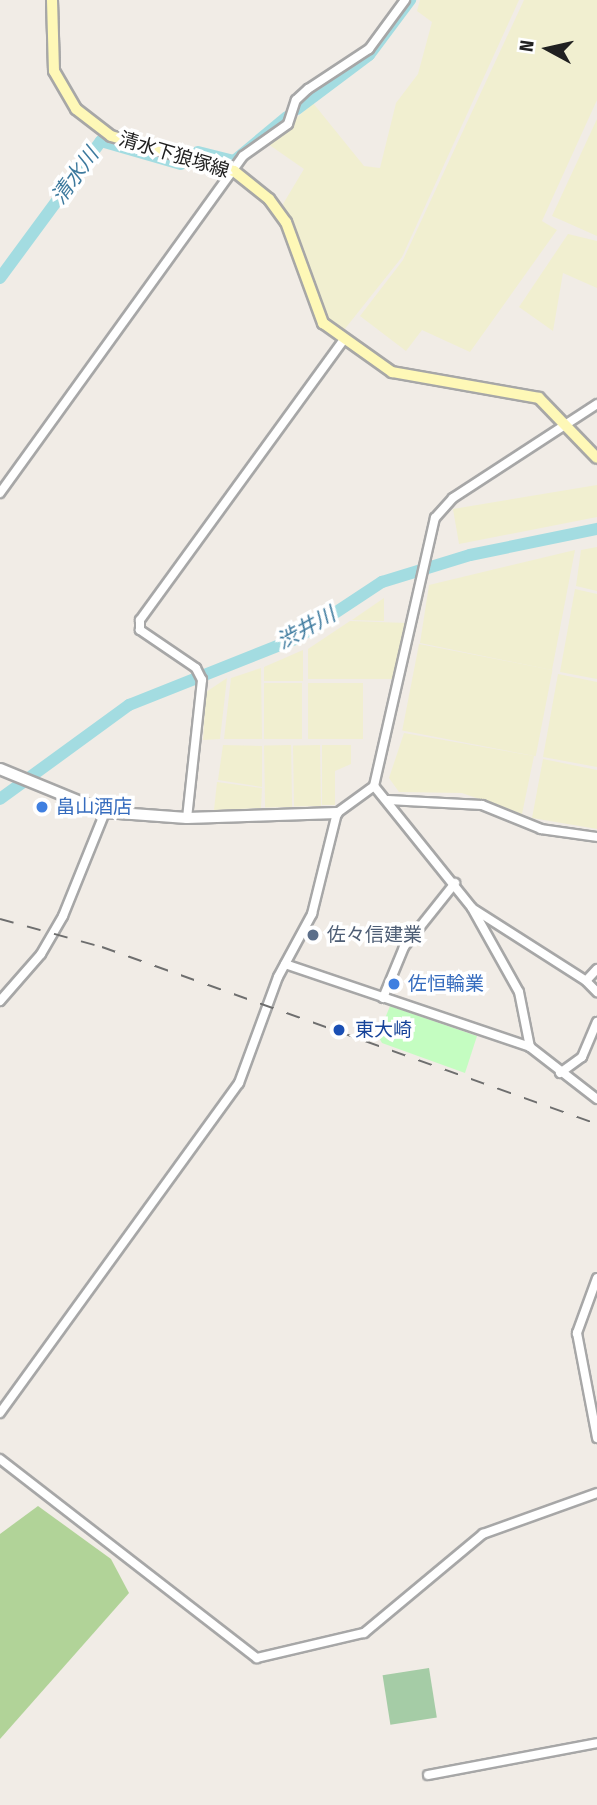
<!DOCTYPE html>
<meta charset="utf-8">
<style>
body{margin:0}
#map{position:relative;width:597px;height:1805px;overflow:hidden;background:#f1ece6;font-family:"Fira Sans Condensed","Noto Sans JP",sans-serif}
div>[style]{position:absolute}
.farmland>*{inset:0;background:#f1efd0;transform-origin:0 0}
.forest>*{inset:0;background:#b1d398}
.cemetery>*{inset:0;background:#a5cca6;transform-origin:0 0}
.park>*{inset:0;background:#c4fdc1}
.river>*{height:12px;margin:-6px;padding:0 6px;transform-origin:6px;border-radius:6px;background:#a3dce1}
.roads{filter:drop-shadow(2px 0 #a7a7a7) drop-shadow(-2px 0 #a7a7a7) drop-shadow(0 2px #a7a7a7) drop-shadow(0 -2px #a7a7a7)}
.minor>*{height:8px;margin:-4px;padding:0 4px;transform-origin:4px;border-radius:4px;background:#fff}
.tertiary>*{height:10px;margin:-5px;padding:0 5px;transform-origin:5px;border-radius:5px;background:#fff}
.secondary>*{height:10px;margin:-5px;padding:0 5px;transform-origin:5px;border-radius:5px;background:#fef8b7}
.rail>*{height:2px;margin-top:-1px;transform-origin:0;background:repeating-linear-gradient(90deg,#6e6e6e 0 14px,transparent 0 28px)}
.dots>*{width:19px;height:19px;translate:-50% -50%;box-sizing:border-box;border:4px solid #fff;border-radius:50%}
span{translate:-50% -50%;white-space:nowrap;text-align:center;line-height:1.15;-webkit-text-stroke:7px #fff;paint-order:stroke}
.street-label{font-size:19px;color:#202020}
.shop-label{font-size:19px;color:#366cbe}
.left{translate:0 -50%;text-align:left}
.service-label{font-size:19px;color:#4e5e75}
.transit-label{font-size:19px;color:#164399}
.water-label{font-size:21px;color:#3d7a9e;font-style:italic}
.north{position:absolute;left:513px;top:14px;width:70px;height:70px;-webkit-text-stroke:5px #fff;paint-order:stroke;rotate:278deg;font-size:19px;font-weight:700;line-height:28px;text-align:center;color:#202020}
.north::after{content:'';display:block;margin:auto;width:24px;height:32px;background:#202020;clip-path:polygon(50% 0,100% 100%,50% 72%,0 100%)}
</style>
<div id="map">
<div class="farmland">
<i style="clip-path:polygon(420px 0,519px 0,402px 257px,344px 330px,323px 317px,283px 204px,304px 169px,268px 144px,313px 103px,364px 166px,380px 168px,396px 103px,418px 74px,432px 22px,417px 11px)"></i>
<i style="clip-path:polygon(524px 0,597px 0,597px 100px,542px 221px,557px 230px,470px 352px,422px 330px,406px 351px,360px 316px,403px 260px)"></i>
<i style="clip-path:polygon(597px 119px,597px 236px,552px 216px)"></i>
<i style="clip-path:polygon(568px 234px,597px 241px,597px 288px,563px 273px,553px 331px,519px 307px)"></i>
<i style="clip-path:polygon(597px 485px,597px 517px,459px 544px,453px 509px)"></i>
<i style="clip-path:polygon(597px 547px,597px 591px,576px 586px,581px 550px)"></i>
<i style="clip-path:polygon(575px 550px,552px 670px,420px 643px,429px 585px)"></i>
<i style="clip-path:polygon(575px 589px,597px 594px,597px 679px,560px 672px)"></i>
<i style="clip-path:polygon(384px 598px,384px 621px,352px 620px)"></i>
<i style="clip-path:polygon(350px 621px,407px 623px,396px 679px,308px 679px,308px 649px)"></i>
<i style="left:419px;top:644px;width:136px;height:88px;rotate:11deg"></i>
<i style="clip-path:polygon(303px 650px,303px 681px,264px 681px,264px 667px)"></i>
<i style="clip-path:polygon(261px 668px,262px 739px,224px 739px,231px 678px)"></i>
<i style="clip-path:polygon(558px 674px,597px 682px,597px 767px,543px 757px)"></i>
<i style="clip-path:polygon(227px 678px,220px 739px,203px 740px,206px 692px)"></i>
<i style="left:264px;top:683px;width:38px;height:56px"></i>
<i style="left:308px;top:683px;width:55px;height:56px"></i>
<i style="clip-path:polygon(404px 733px,534px 756px,522px 814px,462px 793px,399px 792px,389px 778px)"></i>
<i style="clip-path:polygon(223px 745px,262px 746px,262px 787px,218px 780px)"></i>
<i style="left:291px;top:745px;width:62px;height:27px;rotate:89deg"></i>
<i style="left:320px;top:745px;width:61px;height:27px;rotate:89deg"></i>
<i style="clip-path:polygon(322px 745px,351px 745px,351px 764px,335px 771px,335px 805px,322px 805px)"></i>
<i style="clip-path:polygon(543px 759px,597px 770px,597px 829px,532px 818px)"></i>
<i style="clip-path:polygon(217px 782px,262px 788px,261px 808px,214px 810px)"></i>
</div>
<div class="forest">
<i style="clip-path:polygon(38px 1506px,111px 1559px,129px 1593px,0 1739px,0 1534px)"></i>
</div>
<div class="cemetery">
<i style="left:429px;top:1668px;width:50px;height:47px;rotate:81deg"></i>
</div>
<div class="park">
<i style="clip-path:polygon(390px 1006px,477px 1036px,465px 1073px,382px 1043px,378px 1036px)"></i>
</div>
<div class="river">
<i style="left:297px;top:109px;width:90px;rotate:-36.9deg"></i>
<i style="left:369px;top:55px;width:69px;rotate:-53.3deg"></i>
<i style="left:198px;top:152px;width:37px;rotate:14deg"></i>
<i style="left:234px;top:161px;width:69px;rotate:-39.7deg"></i>
<i style="left:0;top:278px;width:170px;rotate:-53.6deg"></i>
<i style="left:101px;top:141px;width:83px;rotate:16deg"></i>
<i style="left:0;top:799px;width:160px;rotate:-36.1deg"></i>
<i style="left:129px;top:705px;width:181px;rotate:-21.7deg"></i>
<i style="left:297px;top:638px;width:102px;rotate:-33.4deg"></i>
<i style="left:382px;top:582px;width:92px;rotate:-17.1deg"></i>
<i style="left:470px;top:555px;width:130px;rotate:-11.6deg"></i>
</div>
<div class="roads">
<div class="minor">
<i style="left:0;top:493px;width:415px;rotate:-54.2deg"></i>
<i style="left:243px;top:156px;width:55px;rotate:-35.4deg"></i>
<i style="left:288px;top:124px;width:25px;rotate:-72deg"></i>
<i style="left:296px;top:100px;width:16px;rotate:-43deg"></i>
<i style="left:308px;top:89px;width:73px;rotate:-33.3deg"></i>
<i style="left:369px;top:49px;width:61px;rotate:-53.7deg"></i>
<i style="left:374px;top:786px;width:156px;rotate:51.2deg"></i>
<i style="left:472px;top:908px;width:96px;rotate:60.8deg"></i>
<i style="left:519px;top:992px;width:56px;rotate:78.7deg"></i>
<i style="left:388px;top:800px;width:94px;rotate:3deg"></i>
<i style="left:482px;top:805px;width:64px;rotate:22.1deg"></i>
<i style="left:541px;top:829px;width:57px;rotate:8.1deg"></i>
<i style="left:187px;top:818px;width:139px;rotate:-83.8deg"></i>
<i style="left:202px;top:680px;width:13px;rotate:-117deg"></i>
<i style="left:196px;top:668px;width:68px;rotate:-145.8deg"></i>
<i style="left:140px;top:630px;width:10px;rotate:-90deg"></i>
<i style="left:140px;top:620px;width:347px;rotate:-54deg"></i>
<i style="left:472px;top:908px;width:135px;rotate:32.6deg"></i>
<i style="left:285px;top:964px;width:259px;rotate:18.7deg"></i>
<i style="left:530px;top:1047px;width:85px;rotate:37.8deg"></i>
<i style="left:597px;top:969px;width:16px;rotate:133deg"></i>
<i style="left:586px;top:981px;width:16px;rotate:45deg"></i>
<i style="left:383px;top:998px;width:55px;rotate:-67.6deg"></i>
<i style="left:404px;top:947px;width:82px;rotate:-51.4deg"></i>
<i style="left:0;top:1001px;width:62px;rotate:-48.9deg"></i>
<i style="left:41px;top:954px;width:44px;rotate:-59.9deg"></i>
<i style="left:63px;top:916px;width:112px;rotate:-68deg"></i>
<i style="left:560px;top:1073px;width:27px;rotate:-36deg"></i>
<i style="left:582px;top:1057px;width:38px;rotate:-67deg"></i>
<i style="left:597px;top:1278px;width:59px;rotate:110deg"></i>
<i style="left:577px;top:1333px;width:107px;rotate:79.2deg"></i>
<i style="left:0;top:1413px;width:407px;rotate:-54.1deg"></i>
<i style="left:239px;top:1083px;width:113px;rotate:-69.8deg"></i>
<i style="left:278px;top:977px;width:72px;rotate:-61.6deg"></i>
<i style="left:312px;top:914px;width:104px;rotate:-76.1deg"></i>
<i style="left:337px;top:813px;width:46px;rotate:-36.1deg"></i>
<i style="left:374px;top:786px;width:275px;rotate:-77.2deg"></i>
<i style="left:435px;top:518px;width:27px;rotate:-48deg"></i>
<i style="left:453px;top:498px;width:172px;rotate:-33.1deg"></i>
<i style="left:0;top:1459px;width:325px;rotate:37.8deg"></i>
<i style="left:257px;top:1658px;width:110px;rotate:-13.2deg"></i>
<i style="left:364px;top:1633px;width:155px;rotate:-39.8deg"></i>
<i style="left:483px;top:1534px;width:121px;rotate:-19.8deg"></i>
<i style="left:428px;top:1775px;width:172px;rotate:-10.7deg"></i>
</div>
<div class="tertiary">
<i style="left:0;top:769px;width:113px;rotate:22.3deg"></i>
<i style="left:105px;top:812px;width:82px;rotate:4.2deg"></i>
<i style="left:187px;top:818px;width:150px;rotate:-1.9deg"></i>
</div>
<div class="secondary">
<i style="left:52px;top:0;width:71px;rotate:88.4deg"></i>
<i style="left:54px;top:71px;width:44px;rotate:59.9deg"></i>
<i style="left:76px;top:109px;width:44px;rotate:37.6deg"></i>
<i style="left:111px;top:136px;width:128px;rotate:15.9deg"></i>
<i style="left:234px;top:171px;width:45px;rotate:38.7deg"></i>
<i style="left:269px;top:199px;width:29px;rotate:54deg"></i>
<i style="left:286px;top:222px;width:108px;rotate:69.9deg"></i>
<i style="left:323px;top:323px;width:85px;rotate:35.4deg"></i>
<i style="left:392px;top:372px;width:149px;rotate:10deg"></i>
<i style="left:539px;top:398px;width:83px;rotate:46deg"></i>
</div>
</div>
<div class="rail">
<i style="left:0;top:919px;width:106px;rotate:15.4deg"></i>
<i style="left:102px;top:947px;width:526px;rotate:19.68deg"></i>
</div>
<div class="dots">
<i style="left:42px;top:807px;background:#3f7fe0"></i>
<i style="left:313px;top:935px;background:#5c6f8a"></i>
<i style="left:394px;top:984px;background:#3f7fe0"></i>
<i style="left:339px;top:1030px;background:#1a4fb4"></i>
</div>
<div class="street-label">
<span style="left:174px;top:155px;rotate:17deg">清水下狼塚線</span>
</div>
<div class="shop-label">
<span class="left" style="left:56px;top:807px">畠山酒店</span>
<span class="left" style="left:408px;top:984px">佐恒輪業</span>
</div>
<div class="service-label">
<span class="left" style="left:327px;top:935px">佐々信建業</span>
</div>
<div class="transit-label">
<span class="left" style="left:355px;top:1030px">東大崎</span>
</div>
<div class="water-label">
<span style="left:75px;top:176px;rotate:-54deg">清水川</span>
<span style="left:306px;top:628px;rotate:-29deg">渋井川</span>
</div>
<div class="north">N</div>
</div>
